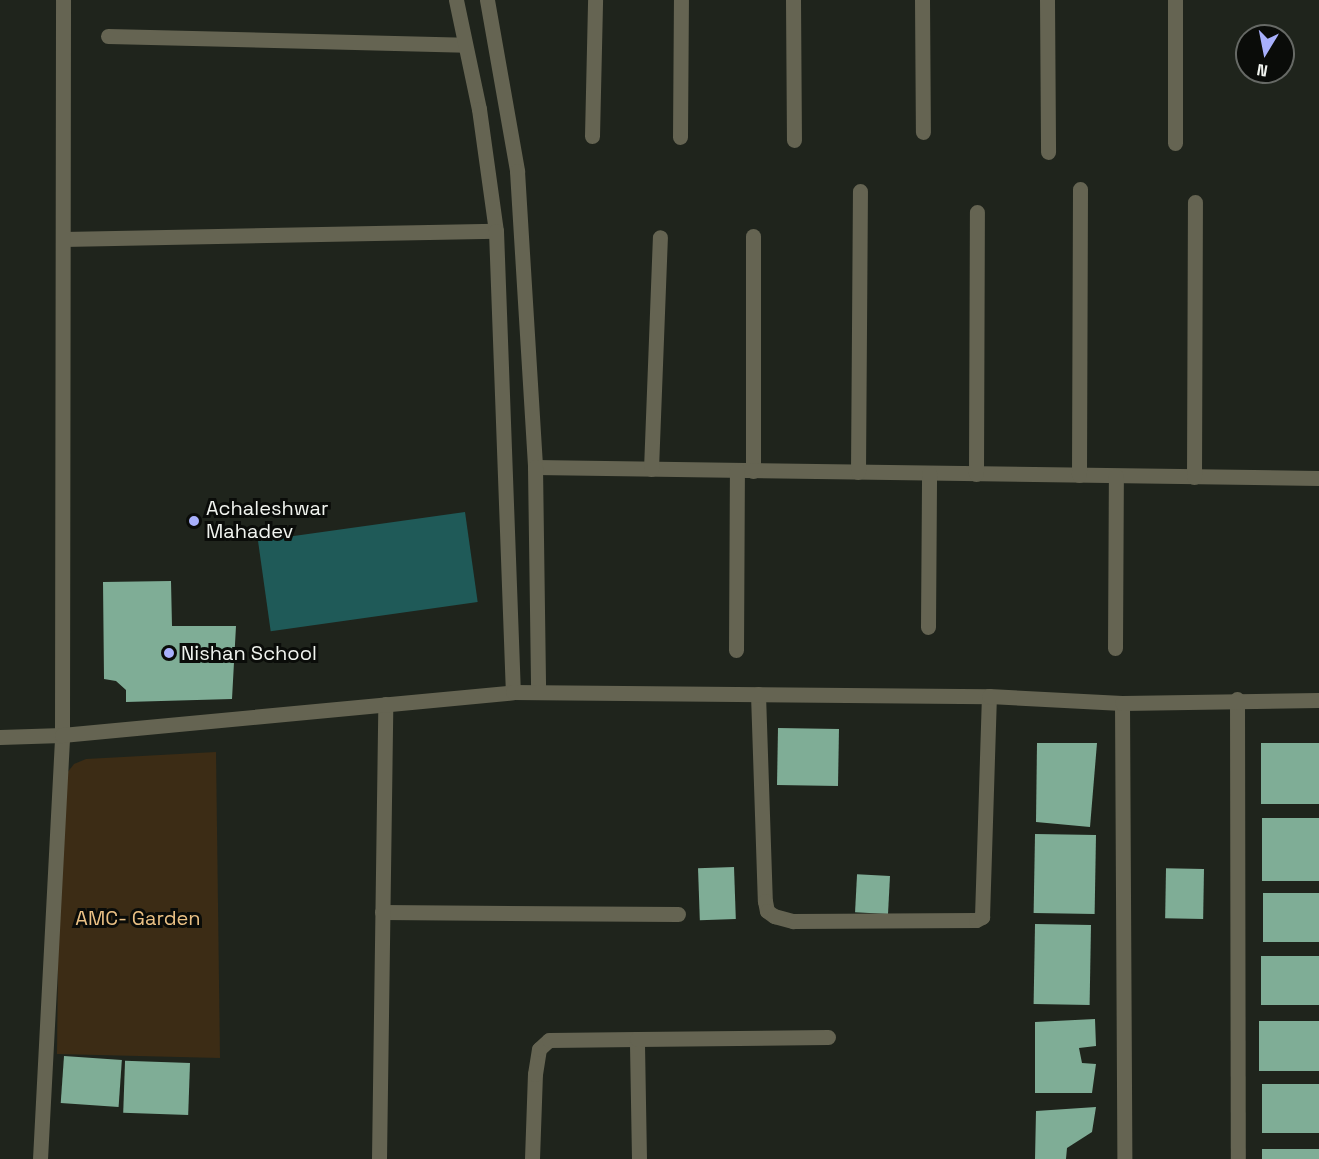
<!DOCTYPE html>
<style>
body{margin:0}
#map{position:relative;width:1319px;height:1159px;overflow:hidden;background:#1f241c;font-family:"Space Grotesk",sans-serif}
div>[style]{position:absolute}
.green>*{inset:0;background:#3c2c15}
.water>*{inset:0;background:#1f5a58;transform-origin:0 0}
.building>*{inset:0;background:#7fad96;transform-origin:0 0}
.minor>*{height:15px;margin:-7.5px;padding:0 7.5px;transform-origin:7.5px;border-radius:7.5px;background:#656452}
.tertiary>*{height:15px;margin:-7.5px;padding:0 7.5px;transform-origin:7.5px;border-radius:7.5px;background:#656452}
.dots>*{width:16px;height:16px;translate:-50% -50%;box-sizing:border-box;border:3px solid #0a0c09;border-radius:50%}
span{translate:-50% -50%;white-space:nowrap;text-align:center;line-height:1.15;-webkit-text-stroke:6px #0a0c09;paint-order:stroke}
.poi-label{font-size:20px;color:#f1f4ef}
.left{translate:0 -50%;text-align:left}
.park-label{font-size:20px;color:#ebc185}
.north{position:absolute;left:1235px;top:24px;width:60px;height:60px;box-sizing:border-box;background:#0a0c09;border:2px solid #666965;border-radius:50%;rotate:190deg;font-size:16px;font-weight:700;line-height:24px;text-align:center;color:#f1f4ef}
.north::after{content:'';display:block;margin:auto;width:21px;height:27px;background:#a8b0fc;clip-path:polygon(50% 0,100% 100%,50% 72%,0 100%)}
</style>
<div id="map">
<div class="green">
<i style="clip-path:polygon(216px 752px,220px 1058px,57px 1054px,60px 782px,74px 764px,86px 759px)"></i>
</div>
<div class="water">
<i style="left:465px;top:512px;width:91px;height:209px;rotate:82deg"></i>
</div>
<div class="building">
<i style="clip-path:polygon(171px 581px,172px 626px,236px 626px,232px 699px,126px 702px,126px 690px,116px 681px,104px 679px,103px 582px)"></i>
<i style="left:778px;top:728px;width:61px;height:57px;rotate:1deg"></i>
<i style="clip-path:polygon(1037px 743px,1097px 743px,1090px 827px,1036px 822px)"></i>
<i style="left:1261px;top:743px;width:58px;height:61px"></i>
<i style="left:1319px;top:818px;width:63px;height:57px;rotate:90deg"></i>
<i style="left:1096px;top:835px;width:79px;height:61px;rotate:91deg"></i>
<i style="left:734px;top:867px;width:52px;height:36px;rotate:88deg"></i>
<i style="left:1204px;top:869px;width:50px;height:38px;rotate:91deg"></i>
<i style="left:890px;top:876px;width:38px;height:33px;rotate:93deg"></i>
<i style="left:1319px;top:893px;width:49px;height:56px;rotate:90deg"></i>
<i style="left:1091px;top:925px;width:80px;height:56px;rotate:91deg"></i>
<i style="left:1261px;top:956px;width:58px;height:49px"></i>
<i style="clip-path:polygon(1095px 1019px,1096px 1046px,1079px 1048px,1082px 1063px,1096px 1064px,1092px 1093px,1035px 1093px,1035px 1022px)"></i>
<i style="left:1259px;top:1021px;width:60px;height:50px"></i>
<i style="left:64px;top:1056px;width:58px;height:47px;rotate:4deg"></i>
<i style="left:190px;top:1063px;width:52px;height:65px;rotate:92deg"></i>
<i style="left:1262px;top:1084px;width:57px;height:49px"></i>
<i style="clip-path:polygon(1096px 1107px,1092px 1132px,1067px 1148px,1066px 1159px,1035px 1159px,1036px 1111px)"></i>
<i style="left:1262px;top:1149px;width:57px;height:10px"></i>
</div>
<div class="minor">
<i style="left:793px;top:0;width:140px;rotate:89.6deg"></i>
<i style="left:922px;top:0;width:132px;rotate:89.6deg"></i>
<i style="left:1047px;top:0;width:152px;rotate:89.6deg"></i>
<i style="left:108px;top:36px;width:357px;rotate:1.4deg"></i>
<i style="left:592px;top:136px;width:136px;rotate:-88.7deg"></i>
<i style="left:680px;top:137px;width:137px;rotate:-89.6deg"></i>
<i style="left:1175px;top:143px;width:143px;rotate:-90deg"></i>
<i style="left:753px;top:236px;width:235px;rotate:90deg"></i>
<i style="left:63px;top:239px;width:433px;rotate:-1.1deg"></i>
<i style="left:535px;top:467px;width:784px;rotate:0.8deg"></i>
<i style="left:651px;top:469px;width:232px;rotate:-87.8deg"></i>
<i style="left:858px;top:472px;width:281px;rotate:-89.6deg"></i>
<i style="left:976px;top:474px;width:262px;rotate:-89.8deg"></i>
<i style="left:1079px;top:475px;width:286px;rotate:-89.8deg"></i>
<i style="left:1194px;top:477px;width:275px;rotate:-89.8deg"></i>
<i style="left:928px;top:627px;width:154px;rotate:-89.6deg"></i>
<i style="left:1115px;top:648px;width:172px;rotate:-89.7deg"></i>
<i style="left:736px;top:650px;width:180px;rotate:-89.7deg"></i>
<i style="left:758px;top:694px;width:207px;rotate:88.1deg"></i>
<i style="left:765px;top:901px;width:10px;rotate:79deg"></i>
<i style="left:767px;top:911px;width:9px;rotate:36deg"></i>
<i style="left:774px;top:916px;width:20px;rotate:15deg"></i>
<i style="left:793px;top:921px;width:183px;rotate:-0.3deg"></i>
<i style="left:976px;top:920px;width:7px;rotate:-27deg"></i>
<i style="left:982px;top:917px;width:221px;rotate:-88.2deg"></i>
<i style="left:1237px;top:699px;width:460px;rotate:89.9deg"></i>
<i style="left:1122px;top:703px;width:456px;rotate:89.7deg"></i>
<i style="left:382px;top:912px;width:296px;rotate:0.4deg"></i>
<i style="left:40px;top:1159px;width:425px;rotate:-87deg"></i>
<i style="left:62px;top:735px;width:735px;rotate:-89.92deg"></i>
<i style="left:379px;top:1159px;width:455px;rotate:-89.2deg"></i>
<i style="left:532px;top:1159px;width:85px;rotate:-88deg"></i>
<i style="left:535px;top:1074px;width:25px;rotate:-81deg"></i>
<i style="left:539px;top:1049px;width:13px;rotate:-42deg"></i>
<i style="left:549px;top:1040px;width:88px;rotate:-0.7deg"></i>
<i style="left:639px;top:1159px;width:120px;rotate:-91deg"></i>
<i style="left:637px;top:1039px;width:191px;rotate:-0.6deg"></i>
</div>
<div class="tertiary">
<i style="left:456px;top:0;width:111px;rotate:78.1deg"></i>
<i style="left:479px;top:109px;width:123px;rotate:82.1deg"></i>
<i style="left:496px;top:231px;width:461px;rotate:87.9deg"></i>
<i style="left:487px;top:0;width:174px;rotate:80deg"></i>
<i style="left:517px;top:171px;width:297px;rotate:86.5deg"></i>
<i style="left:535px;top:467px;width:225px;rotate:89.2deg"></i>
<i style="left:0;top:737px;width:62px;rotate:-1.8deg"></i>
<i style="left:62px;top:735px;width:453px;rotate:-5.4deg"></i>
<i style="left:513px;top:692px;width:476px;rotate:0.5deg"></i>
<i style="left:989px;top:696px;width:133px;rotate:3deg"></i>
<i style="left:1122px;top:703px;width:197px;rotate:-0.9deg"></i>
</div>
<div class="dots">
<i style="left:194px;top:521px;background:#a8b0fc"></i>
<i style="left:169px;top:653px;background:#a8b0fc"></i>
</div>
<div class="poi-label">
<span class="left" style="left:206px;top:520px">Achaleshwar<br>Mahadev</span>
<span class="left" style="left:181px;top:653px">Nishan School</span>
</div>
<div class="park-label">
<span style="left:138px;top:918px">AMC- Garden</span>
</div>
<div class="north">N</div>
</div>
